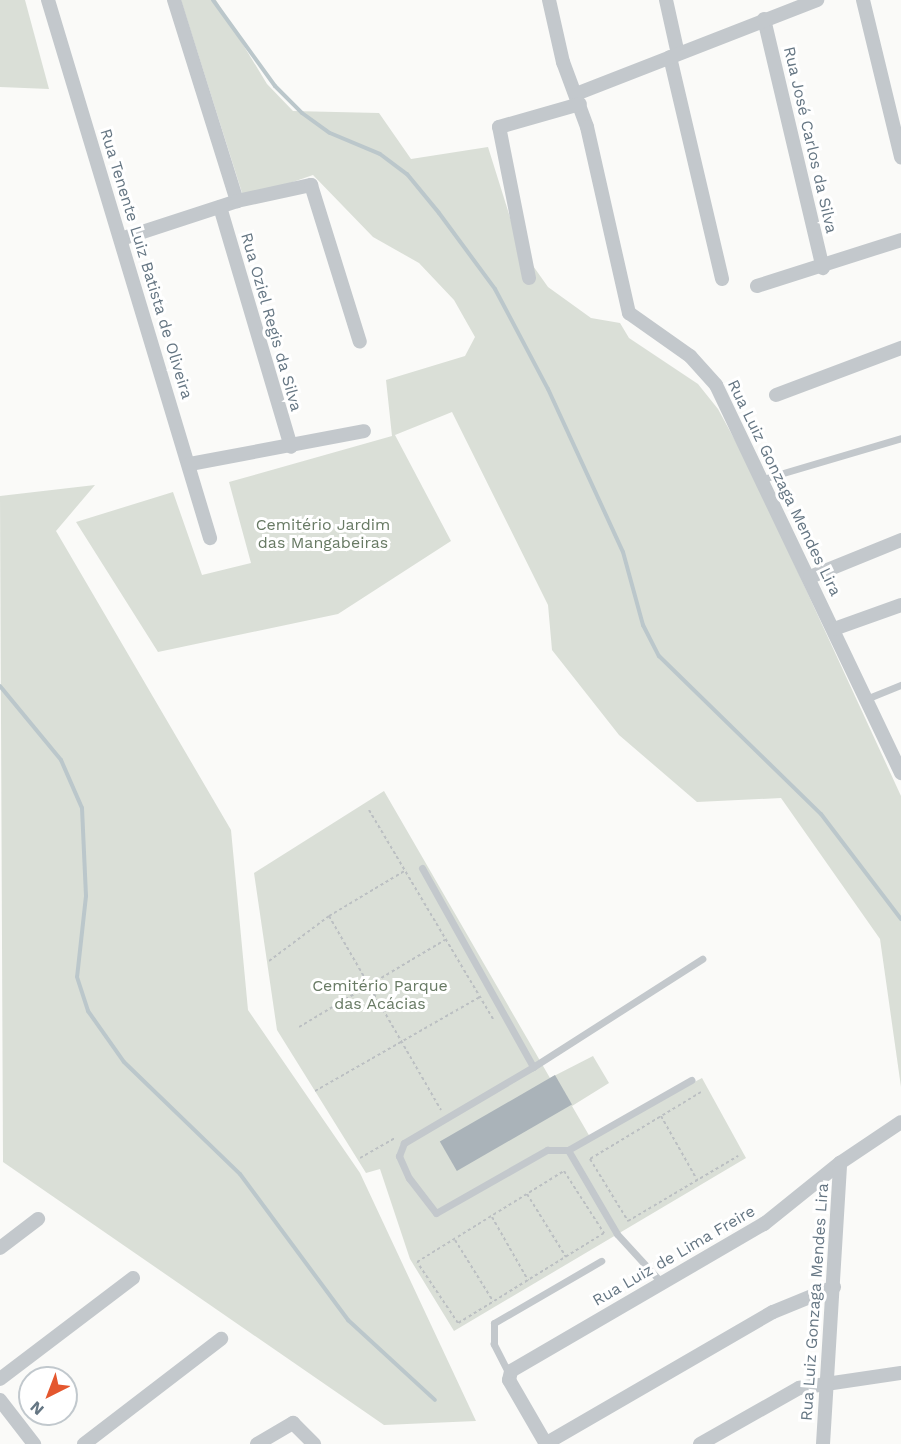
<!DOCTYPE html>
<meta charset="utf-8">
<style>
body{margin:0}
#map{position:relative;width:901px;height:1444px;overflow:hidden;background:#fafaf8;font-family:"Work Sans",sans-serif}
div>[style]{position:absolute}
.green>*{inset:0;background:#dadfd7}
.stream>*{height:4px;margin:-2px;padding:0 2px;transform-origin:2px;border-radius:2px;background:#bbc7cb}
.building>*{inset:0;background:#aab3b9;transform-origin:0 0}
.path>*{height:2px;margin-top:-1px;transform-origin:0;background:repeating-linear-gradient(90deg,#bbbfc2 0 3px,transparent 0 6px)}
.lane>*{height:7px;margin:-3.5px;padding:0 3.5px;transform-origin:3.5px;border-radius:3.5px;background:#c3c8cc}
.street>*{height:14px;margin:-7px;padding:0 7px;transform-origin:7px;border-radius:7px;background:#c3c8cc}
span{translate:-50% -50%;white-space:nowrap;text-align:center;line-height:1.15;-webkit-text-stroke:6px #fff;paint-order:stroke}
.street-label{font-size:16px;color:#657683}
.park-label{font-size:16px;color:#687a64}
.north{position:absolute;left:18px;top:1366px;width:60px;height:60px;box-sizing:border-box;background:#fff;border:2px solid #c1c8cd;border-radius:50%;rotate:222deg;font-size:16px;font-weight:700;line-height:24px;text-align:center;color:#657683}
.north::after{content:'';display:block;margin:auto;width:21px;height:27px;background:#e4572e;clip-path:polygon(50% 0,100% 100%,50% 72%,0 100%)}
</style>
<div id="map">
<div class="green">
<i style="clip-path:polygon(0 0,25px 0,49px 89px,0 87px)"></i>
<i style="clip-path:polygon(181px 0,216px 0,267px 84px,293px 111px,379px 113px,411px 159px,488px 147px,519px 246px,548px 287px,591px 318px,620px 323px,629px 338px,698px 384px,718px 409px,750px 468px,901px 796px,901px 1087px,880px 939px,781px 798px,697px 802px,619px 735px,552px 650px,548px 605px,452px 412px,395px 435px,451px 541px,338px 614px,158px 652px,76px 522px,173px 492px,202px 575px,251px 563px,229px 482px,392px 436px,386px 380px,465px 356px,475px 337px,454px 300px,419px 263px,373px 237px,313px 175px,244px 199px)"></i>
<i style="clip-path:polygon(95px 485px,56px 531px,231px 830px,248px 1010px,360px 1173px,476px 1421px,384px 1425px,3px 1162px,0 496px)"></i>
<i style="clip-path:polygon(384px 791px,550px 1078px,593px 1056px,609px 1083px,572px 1106px,590px 1137px,702px 1078px,746px 1158px,454px 1331px,410px 1259px,380px 1169px,366px 1173px,277px 1030px,254px 873px)"></i>
</div>
<div class="stream">
<i style="left:213px;top:0;width:106px;rotate:54.2deg"></i>
<i style="left:275px;top:86px;width:38px;rotate:45deg"></i>
<i style="left:302px;top:113px;width:34px;rotate:36deg"></i>
<i style="left:330px;top:133px;width:54px;rotate:22.8deg"></i>
<i style="left:380px;top:154px;width:34px;rotate:37deg"></i>
<i style="left:407px;top:174px;width:50px;rotate:50.6deg"></i>
<i style="left:439px;top:213px;width:94px;rotate:53.6deg"></i>
<i style="left:495px;top:289px;width:113px;rotate:62.1deg"></i>
<i style="left:548px;top:389px;width:179px;rotate:65.3deg"></i>
<i style="left:623px;top:552px;width:76px;rotate:74.7deg"></i>
<i style="left:643px;top:625px;width:35px;rotate:63deg"></i>
<i style="left:659px;top:656px;width:226px;rotate:44.3deg"></i>
<i style="left:821px;top:814px;width:132px;rotate:52.7deg"></i>
<i style="left:0;top:686px;width:96px;rotate:50.5deg"></i>
<i style="left:61px;top:760px;width:52px;rotate:66.4deg"></i>
<i style="left:82px;top:808px;width:88px;rotate:87.4deg"></i>
<i style="left:86px;top:896px;width:81px;rotate:96.3deg"></i>
<i style="left:77px;top:977px;width:36px;rotate:72deg"></i>
<i style="left:88px;top:1011px;width:62px;rotate:54.8deg"></i>
<i style="left:124px;top:1062px;width:161px;rotate:44deg"></i>
<i style="left:240px;top:1174px;width:182px;rotate:53.5deg"></i>
<i style="left:348px;top:1320px;width:118px;rotate:42.6deg"></i>
</div>
<div class="building">
<i style="left:555px;top:1075px;width:34px;height:133px;rotate:60deg"></i>
</div>
<div class="path">
<i style="left:369px;top:810px;width:243px;rotate:59.3deg"></i>
<i style="left:329px;top:916px;width:224px;rotate:60deg"></i>
<i style="left:269px;top:961px;width:75px;rotate:-36.9deg"></i>
<i style="left:329px;top:916px;width:90px;rotate:-30.9deg"></i>
<i style="left:299px;top:1027px;width:170px;rotate:-30.8deg"></i>
<i style="left:315px;top:1091px;width:190px;rotate:-29.7deg"></i>
<i style="left:701px;top:1092px;width:130px;rotate:148.9deg"></i>
<i style="left:590px;top:1159px;width:73px;rotate:58.5deg"></i>
<i style="left:628px;top:1221px;width:128px;rotate:-30.6deg"></i>
<i style="left:661px;top:1116px;width:73px;rotate:60.6deg"></i>
<i style="left:360px;top:1158px;width:40px;rotate:-29.7deg"></i>
<i style="left:564px;top:1171px;width:74px;rotate:57.2deg"></i>
<i style="left:604px;top:1233px;width:172px;rotate:148.3deg"></i>
<i style="left:458px;top:1323px;width:73px;rotate:-123.9deg"></i>
<i style="left:417px;top:1262px;width:173px;rotate:-31.8deg"></i>
<i style="left:527px;top:1194px;width:74px;rotate:58.2deg"></i>
<i style="left:492px;top:1217px;width:73px;rotate:60.3deg"></i>
<i style="left:455px;top:1240px;width:72px;rotate:58.1deg"></i>
</div>
<div class="lane">
<i style="left:763px;top:479px;width:144px;rotate:-16.5deg"></i>
<i style="left:866px;top:699px;width:38px;rotate:-22deg"></i>
<i style="left:422px;top:868px;width:228px;rotate:60.8deg"></i>
<i style="left:533px;top:1067px;width:150px;rotate:149.5deg"></i>
<i style="left:404px;top:1143px;width:14px;rotate:111deg"></i>
<i style="left:399px;top:1156px;width:24px;rotate:66deg"></i>
<i style="left:409px;top:1178px;width:44px;rotate:52.4deg"></i>
<i style="left:436px;top:1213px;width:128px;rotate:-29.6deg"></i>
<i style="left:547px;top:1150px;width:21px"></i>
<i style="left:568px;top:1150px;width:97px;rotate:59.7deg"></i>
<i style="left:617px;top:1234px;width:65px;rotate:47.5deg"></i>
<i style="left:533px;top:1067px;width:201px;rotate:-32.6deg"></i>
<i style="left:568px;top:1150px;width:142px;rotate:-29.6deg"></i>
<i style="left:509px;top:1374px;width:34px;rotate:-117deg"></i>
<i style="left:494px;top:1344px;width:21px;rotate:-90deg"></i>
<i style="left:494px;top:1323px;width:124px;rotate:-30.1deg"></i>
</div>
<div class="street">
<i style="left:48px;top:0;width:562px;rotate:73.24deg"></i>
<i style="left:174px;top:0;width:211px;rotate:72.6deg"></i>
<i style="left:549px;top:0;width:64px;rotate:77.3deg"></i>
<i style="left:563px;top:62px;width:69px;rotate:69.7deg"></i>
<i style="left:587px;top:127px;width:191px;rotate:77.3deg"></i>
<i style="left:629px;top:313px;width:75px;rotate:35.2deg"></i>
<i style="left:690px;top:356px;width:39px;rotate:48deg"></i>
<i style="left:716px;top:385px;width:430px;rotate:64.5deg"></i>
<i style="left:666px;top:0;width:55px;rotate:77.5deg"></i>
<i style="left:863px;top:0;width:162px;rotate:76.4deg"></i>
<i style="left:764px;top:19px;width:256px;rotate:76.7deg"></i>
<i style="left:670px;top:57px;width:228px;rotate:76.8deg"></i>
<i style="left:576px;top:94px;width:259px;rotate:-21.3deg"></i>
<i style="left:220px;top:207px;width:250px;rotate:73.5deg"></i>
<i style="left:121px;top:239px;width:122px;rotate:-18.1deg"></i>
<i style="left:237px;top:201px;width:76px;rotate:-12.2deg"></i>
<i style="left:311px;top:185px;width:164px;rotate:72.7deg"></i>
<i style="left:529px;top:278px;width:154px;rotate:-101.2deg"></i>
<i style="left:499px;top:127px;width:84px;rotate:-15.9deg"></i>
<i style="left:757px;top:286px;width:151px;rotate:-17.7deg"></i>
<i style="left:776px;top:395px;width:134px;rotate:-20.6deg"></i>
<i style="left:190px;top:464px;width:177px;rotate:-10.7deg"></i>
<i style="left:810px;top:577px;width:98px;rotate:-22.1deg"></i>
<i style="left:834px;top:629px;width:71px;rotate:-19.7deg"></i>
<i style="left:0;top:1248px;width:48px;rotate:-37.3deg"></i>
<i style="left:0;top:1379px;width:167px;rotate:-37.2deg"></i>
<i style="left:0;top:1400px;width:56px;rotate:52.3deg"></i>
<i style="left:84px;top:1444px;width:173px;rotate:-37.5deg"></i>
<i style="left:257px;top:1444px;width:42px;rotate:-30.3deg"></i>
<i style="left:293px;top:1423px;width:30px;rotate:45deg"></i>
<i style="left:545px;top:1444px;width:263px;rotate:-30.1deg"></i>
<i style="left:773px;top:1312px;width:66px;rotate:-22.3deg"></i>
<i style="left:546px;top:1444px;width:74px;rotate:-120deg"></i>
<i style="left:509px;top:1380px;width:9px;rotate:-77deg"></i>
<i style="left:511px;top:1371px;width:293px;rotate:-30.2deg"></i>
<i style="left:764px;top:1224px;width:97px;rotate:-38.8deg"></i>
<i style="left:700px;top:1444px;width:114px;rotate:-29.5deg"></i>
<i style="left:799px;top:1388px;width:103px;rotate:-8.4deg"></i>
<i style="left:823px;top:1444px;width:282px;rotate:-86.5deg"></i>
<i style="left:840px;top:1163px;width:73px;rotate:-33.9deg"></i>
</div>
<div class="street-label">
<span style="left:810px;top:140px;rotate:77deg">Rua José Carlos da Silva</span>
<span style="left:146px;top:264px;rotate:73deg">Rua Tenente Luiz Batista de Oliveira</span>
<span style="left:271px;top:322px;rotate:74deg">Rua Oziel Regis da Silva</span>
<span style="left:784px;top:488px;rotate:64deg">Rua Luiz Gonzaga Mendes Lira</span>
<span style="left:674px;top:1256px;rotate:-30deg">Rua Luiz de Lima Freire</span>
<span style="left:815px;top:1302px;rotate:-86deg">Rua Luiz Gonzaga Mendes Lira</span>
</div>
<div class="park-label">
<span style="left:323px;top:534px">Cemitério Jardim<br>das Mangabeiras</span>
<span style="left:380px;top:995px">Cemitério Parque<br>das Acácias</span>
</div>
<div class="north">N</div>
</div>
